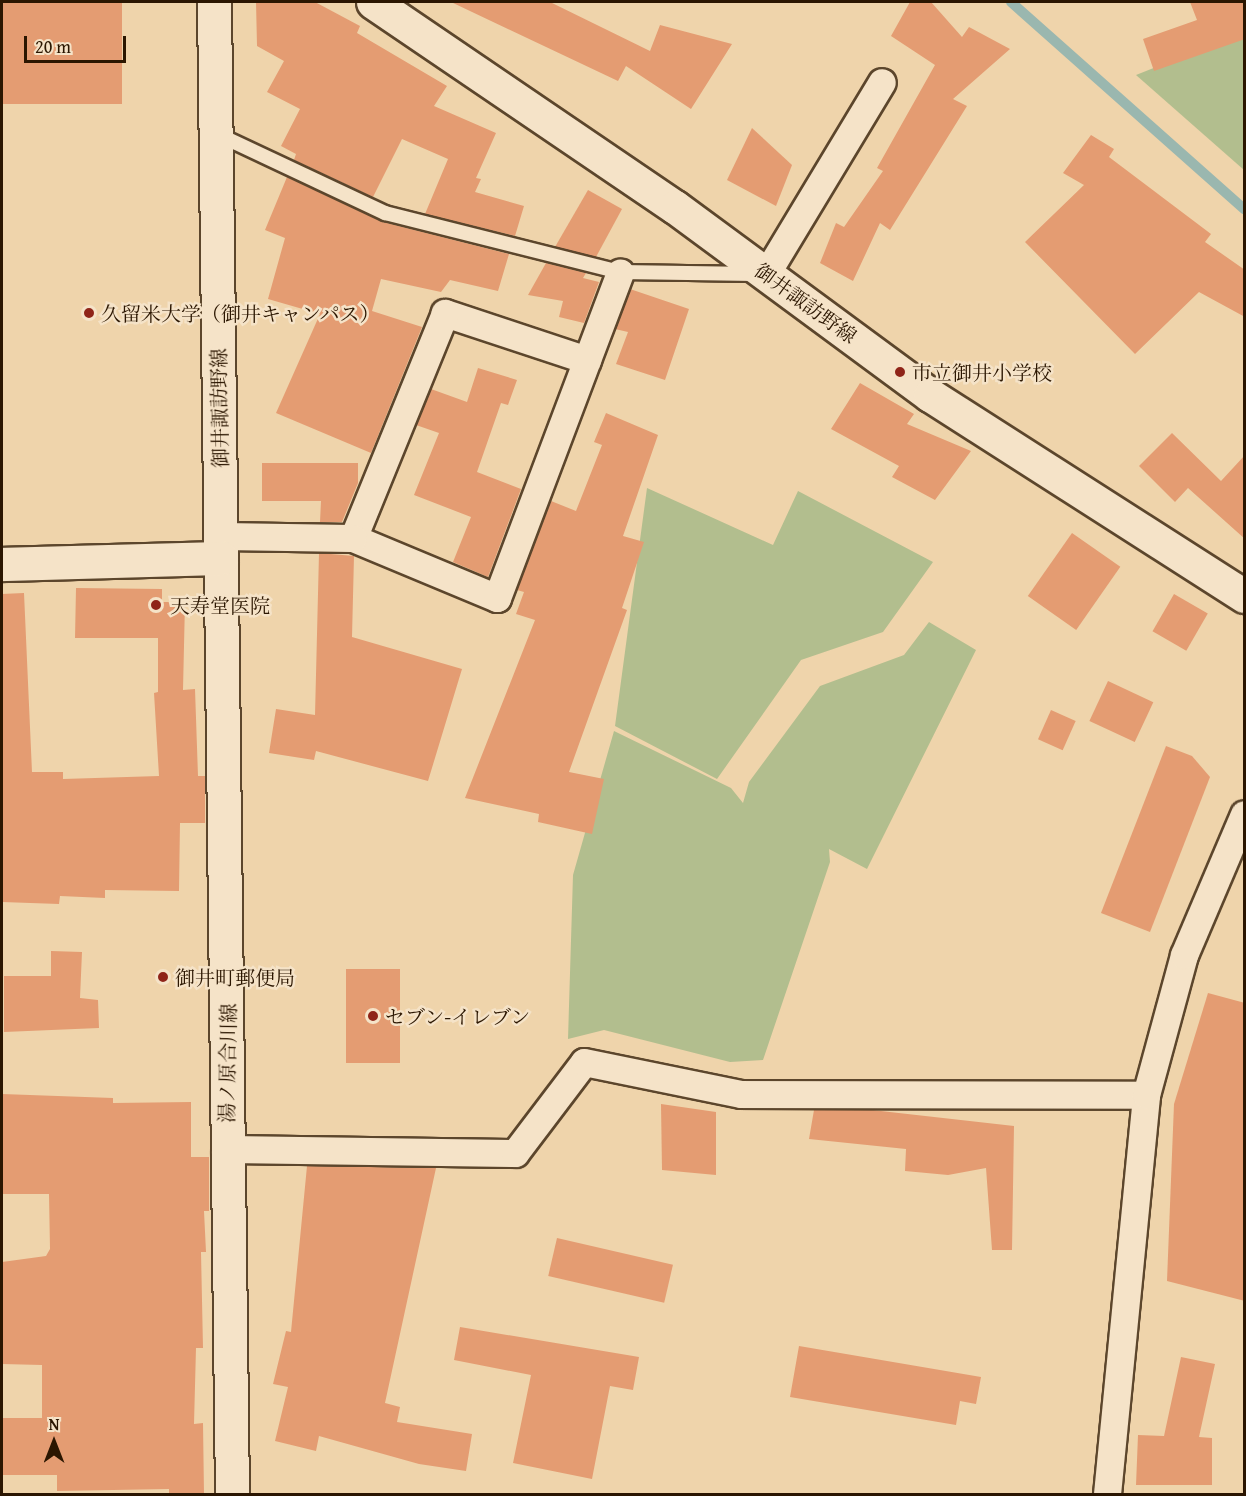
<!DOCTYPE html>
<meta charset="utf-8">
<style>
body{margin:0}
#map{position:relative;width:1246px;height:1496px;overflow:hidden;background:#efd4ab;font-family:"Gentium Book Plus","Noto Serif JP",serif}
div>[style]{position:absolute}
.green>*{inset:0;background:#b2be8e}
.stream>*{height:10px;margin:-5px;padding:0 5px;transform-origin:5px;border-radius:5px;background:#9ab7af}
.building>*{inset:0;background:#e49c72;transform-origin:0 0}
.roads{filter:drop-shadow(2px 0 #5c462c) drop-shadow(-2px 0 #5c462c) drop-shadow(0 2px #5c462c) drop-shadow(0 -2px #5c462c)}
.service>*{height:14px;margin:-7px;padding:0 7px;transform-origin:7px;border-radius:7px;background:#f5e3c8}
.minor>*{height:27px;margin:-13.5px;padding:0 13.5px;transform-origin:13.5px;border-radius:13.5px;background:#f5e3c8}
.secondary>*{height:33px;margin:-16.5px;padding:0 16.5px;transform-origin:16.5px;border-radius:16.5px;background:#f5e3c8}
.dots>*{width:16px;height:16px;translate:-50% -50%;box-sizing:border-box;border:3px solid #f5e3c8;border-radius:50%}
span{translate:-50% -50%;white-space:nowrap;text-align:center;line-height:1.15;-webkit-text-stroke:5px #f5e3c8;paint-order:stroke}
.street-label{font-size:20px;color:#2b1601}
.poi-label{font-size:20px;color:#2b1601}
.left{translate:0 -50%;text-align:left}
.frame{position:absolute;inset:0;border:3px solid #2b1601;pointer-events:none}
.north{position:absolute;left:24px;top:1412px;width:60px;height:60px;-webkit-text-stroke:4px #f5e3c8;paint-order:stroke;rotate:0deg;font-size:16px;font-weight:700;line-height:24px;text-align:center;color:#2b1601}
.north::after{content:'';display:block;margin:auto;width:21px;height:27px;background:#2b1601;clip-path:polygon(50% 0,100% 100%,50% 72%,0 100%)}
.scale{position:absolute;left:24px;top:36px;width:102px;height:27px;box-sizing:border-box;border:3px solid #2b1601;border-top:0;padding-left:8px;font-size:18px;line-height:21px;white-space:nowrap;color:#2b1601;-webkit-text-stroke:4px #f5e3c8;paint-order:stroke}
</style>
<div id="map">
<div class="green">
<i style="clip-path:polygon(1244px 32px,1244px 170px,1136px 75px)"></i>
<i style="clip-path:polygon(647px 488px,773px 545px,798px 491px,933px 562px,883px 632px,801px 660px,717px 779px,615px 726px)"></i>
<i style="clip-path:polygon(929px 622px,976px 650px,867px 869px,829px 849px,830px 862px,763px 1060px,730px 1062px,604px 1030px,568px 1039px,573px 875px,614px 731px,731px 788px,743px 803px,749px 782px,820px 686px,904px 655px)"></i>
</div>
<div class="stream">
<i style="left:1011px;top:2px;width:312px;rotate:41.6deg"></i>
</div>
<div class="building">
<i style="left:2px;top:2px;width:120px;height:102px"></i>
<i style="clip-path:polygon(256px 2px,315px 2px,360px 26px,357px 33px,447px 86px,434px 106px,496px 133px,476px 178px,481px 179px,475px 192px,524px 206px,515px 236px,425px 214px,448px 159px,402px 139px,373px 197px,294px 160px,296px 154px,281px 146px,300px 109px,267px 92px,284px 61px,257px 46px)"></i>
<i style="clip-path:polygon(451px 2px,550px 2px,650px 51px,660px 25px,732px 44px,691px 109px,626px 66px,618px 81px)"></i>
<i style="clip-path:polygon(910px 2px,931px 2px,962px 37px,969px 27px,1010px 49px,953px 99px,967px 106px,890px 230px,880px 223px,853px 281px,820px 263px,836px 223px,844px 227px,883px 171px,877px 168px,935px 65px,891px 36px)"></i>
<i style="clip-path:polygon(1190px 2px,1245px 2px,1245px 39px,1154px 71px,1143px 39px,1197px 20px)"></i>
<i style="clip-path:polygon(752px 128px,792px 165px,776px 206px,727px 180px)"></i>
<i style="clip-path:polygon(1091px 135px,1114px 149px,1109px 157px,1211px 234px,1205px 242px,1245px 270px,1245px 317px,1199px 292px,1135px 354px,1025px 242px,1084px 185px,1063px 173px)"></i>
<i style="clip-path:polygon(287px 177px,383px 222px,509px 254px,498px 291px,450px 280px,441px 292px,381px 279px,372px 311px,422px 327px,371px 453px,276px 413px,320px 314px,268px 299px,285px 238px,265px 230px)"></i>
<i style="clip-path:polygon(588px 190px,622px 209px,596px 257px,555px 247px)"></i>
<i style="clip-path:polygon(546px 263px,586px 273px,583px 278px,599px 282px,584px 323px,559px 317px,563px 301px,528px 295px)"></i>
<i style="clip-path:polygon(630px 289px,689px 309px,665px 380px,616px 364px,628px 332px,615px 329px)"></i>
<i style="clip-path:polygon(478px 368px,517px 380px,508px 405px,501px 403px,477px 472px,521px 489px,488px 577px,453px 562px,471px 517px,414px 495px,439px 433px,416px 425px,431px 389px,467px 402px)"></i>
<i style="clip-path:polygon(860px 383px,914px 414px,907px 424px,971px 451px,935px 500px,892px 477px,899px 466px,831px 429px)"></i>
<i style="clip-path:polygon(606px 413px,658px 435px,623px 536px,644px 542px,622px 608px,627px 610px,569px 772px,604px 779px,592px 834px,538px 822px,539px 814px,465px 798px,535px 620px,516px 614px,524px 592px,517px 590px,551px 501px,576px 511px,602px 445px,594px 442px)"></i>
<i style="clip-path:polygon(1172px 433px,1221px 481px,1245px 455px,1245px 539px,1188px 488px,1175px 502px,1139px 466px)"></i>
<i style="clip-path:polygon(262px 463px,358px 463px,358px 483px,342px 522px,320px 522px,321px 501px,262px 501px)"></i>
<i style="left:1072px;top:533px;width:59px;height:77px;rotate:35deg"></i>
<i style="clip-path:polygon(319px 553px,354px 556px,352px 637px,462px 669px,428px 781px,316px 751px,314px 760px,269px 753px,276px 709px,315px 715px)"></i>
<i style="clip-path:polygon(76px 588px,162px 589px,162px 602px,185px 602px,183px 690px,195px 689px,198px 776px,205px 776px,205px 823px,180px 823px,179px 891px,105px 890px,105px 898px,60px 896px,59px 904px,2px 902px,2px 594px,24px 593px,32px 772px,63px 772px,63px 779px,159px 776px,154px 693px,158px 692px,158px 638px,75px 638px)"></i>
<i style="left:1174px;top:594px;width:39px;height:43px;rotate:30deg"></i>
<i style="left:1108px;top:681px;width:50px;height:44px;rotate:25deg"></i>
<i style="left:1051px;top:710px;width:27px;height:32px;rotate:24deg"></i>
<i style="clip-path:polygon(1166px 746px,1192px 756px,1210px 777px,1150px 932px,1101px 913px)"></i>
<i style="clip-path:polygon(51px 951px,82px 952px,80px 998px,98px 1000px,99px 1028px,4px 1032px,4px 976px,51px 976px)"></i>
<i style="left:346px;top:969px;width:54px;height:94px"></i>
<i style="clip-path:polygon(1208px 993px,1245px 1003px,1245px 1301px,1167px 1281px,1174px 1104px)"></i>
<i style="clip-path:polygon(2px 1094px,113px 1098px,113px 1103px,191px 1102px,191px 1157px,209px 1157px,209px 1211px,204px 1211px,206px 1252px,201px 1252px,203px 1348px,196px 1348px,194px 1424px,203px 1423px,204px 1494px,169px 1494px,169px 1489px,57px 1491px,57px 1475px,2px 1475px,2px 1418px,42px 1418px,42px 1365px,2px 1364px,2px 1262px,46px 1256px,50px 1249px,49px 1194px,2px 1194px)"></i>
<i style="clip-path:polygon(661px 1104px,716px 1112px,716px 1175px,662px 1170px)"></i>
<i style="clip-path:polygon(814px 1110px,872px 1110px,1014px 1126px,1012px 1250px,992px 1250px,986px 1168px,948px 1175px,905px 1171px,906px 1149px,809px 1139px)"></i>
<i style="clip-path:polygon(307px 1166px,436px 1168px,385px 1403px,400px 1407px,397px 1422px,472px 1434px,466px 1471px,419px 1464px,319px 1436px,316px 1451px,275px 1441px,288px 1387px,273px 1384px,286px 1331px,291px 1332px)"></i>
<i style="left:557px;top:1238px;width:119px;height:39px;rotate:13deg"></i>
<i style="clip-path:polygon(460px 1327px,639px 1357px,633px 1390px,610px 1386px,592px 1479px,513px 1463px,531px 1375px,454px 1360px)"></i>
<i style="clip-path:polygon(799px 1346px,981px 1377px,976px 1404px,960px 1401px,956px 1425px,790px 1397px)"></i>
<i style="clip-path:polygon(1181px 1357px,1215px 1364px,1199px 1437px,1212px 1438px,1212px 1485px,1136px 1485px,1138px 1435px,1164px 1436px)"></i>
</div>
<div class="roads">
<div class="service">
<i style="left:217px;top:134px;width:186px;rotate:25.2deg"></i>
<i style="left:385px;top:213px;width:242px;rotate:14.1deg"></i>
<i style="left:620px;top:272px;width:135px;rotate:0.8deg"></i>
</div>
<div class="minor">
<i style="left:766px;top:274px;width:224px;rotate:-58.9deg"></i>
<i style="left:587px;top:360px;width:150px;rotate:-161.7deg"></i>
<i style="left:445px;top:313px;width:243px;rotate:112.2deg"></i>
<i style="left:353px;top:538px;width:156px;rotate:22.6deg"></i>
<i style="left:497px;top:598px;width:348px;rotate:-69.3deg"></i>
<i style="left:220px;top:536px;width:133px;rotate:0.9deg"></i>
<i style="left:225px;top:1149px;width:290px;rotate:0.8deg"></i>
<i style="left:515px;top:1153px;width:114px;rotate:-52.8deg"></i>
<i style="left:584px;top:1062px;width:160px;rotate:11.5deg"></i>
<i style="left:741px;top:1094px;width:405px;rotate:0.1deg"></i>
<i style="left:1107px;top:1494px;width:401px;rotate:-84.4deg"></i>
<i style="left:1146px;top:1095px;width:145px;rotate:-74.8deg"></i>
<i style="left:1184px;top:955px;width:153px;rotate:-66.9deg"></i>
</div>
<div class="secondary">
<i style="left:214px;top:2px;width:1492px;rotate:89.31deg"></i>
<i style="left:373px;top:2px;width:365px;rotate:34.2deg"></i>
<i style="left:675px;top:207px;width:317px;rotate:36.4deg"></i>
<i style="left:930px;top:395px;width:373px;rotate:32.6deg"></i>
<i style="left:2px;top:564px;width:219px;rotate:-1.6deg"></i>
</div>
</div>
<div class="dots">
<i style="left:89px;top:313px;background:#8f2418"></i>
<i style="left:900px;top:372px;background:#8f2418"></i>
<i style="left:156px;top:605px;background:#8f2418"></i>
<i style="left:163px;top:977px;background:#8f2418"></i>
<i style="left:373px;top:1016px;background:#8f2418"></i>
</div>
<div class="street-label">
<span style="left:806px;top:303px;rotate:36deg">御井諏訪野線</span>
<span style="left:219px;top:408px;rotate:-91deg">御井諏訪野線</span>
<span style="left:227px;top:1063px;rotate:-89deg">湯ノ原合川線</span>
</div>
<div class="poi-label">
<span class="left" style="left:101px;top:313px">久留米大学（御井キャンパス）</span>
<span class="left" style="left:912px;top:372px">市立御井小学校</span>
<span class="left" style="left:170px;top:605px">天寿堂医院</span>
<span class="left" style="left:175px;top:977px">御井町郵便局</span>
<span class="left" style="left:385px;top:1016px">セブン-イレブン</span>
</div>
<div class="frame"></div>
<div class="north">N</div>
<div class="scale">20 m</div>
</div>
